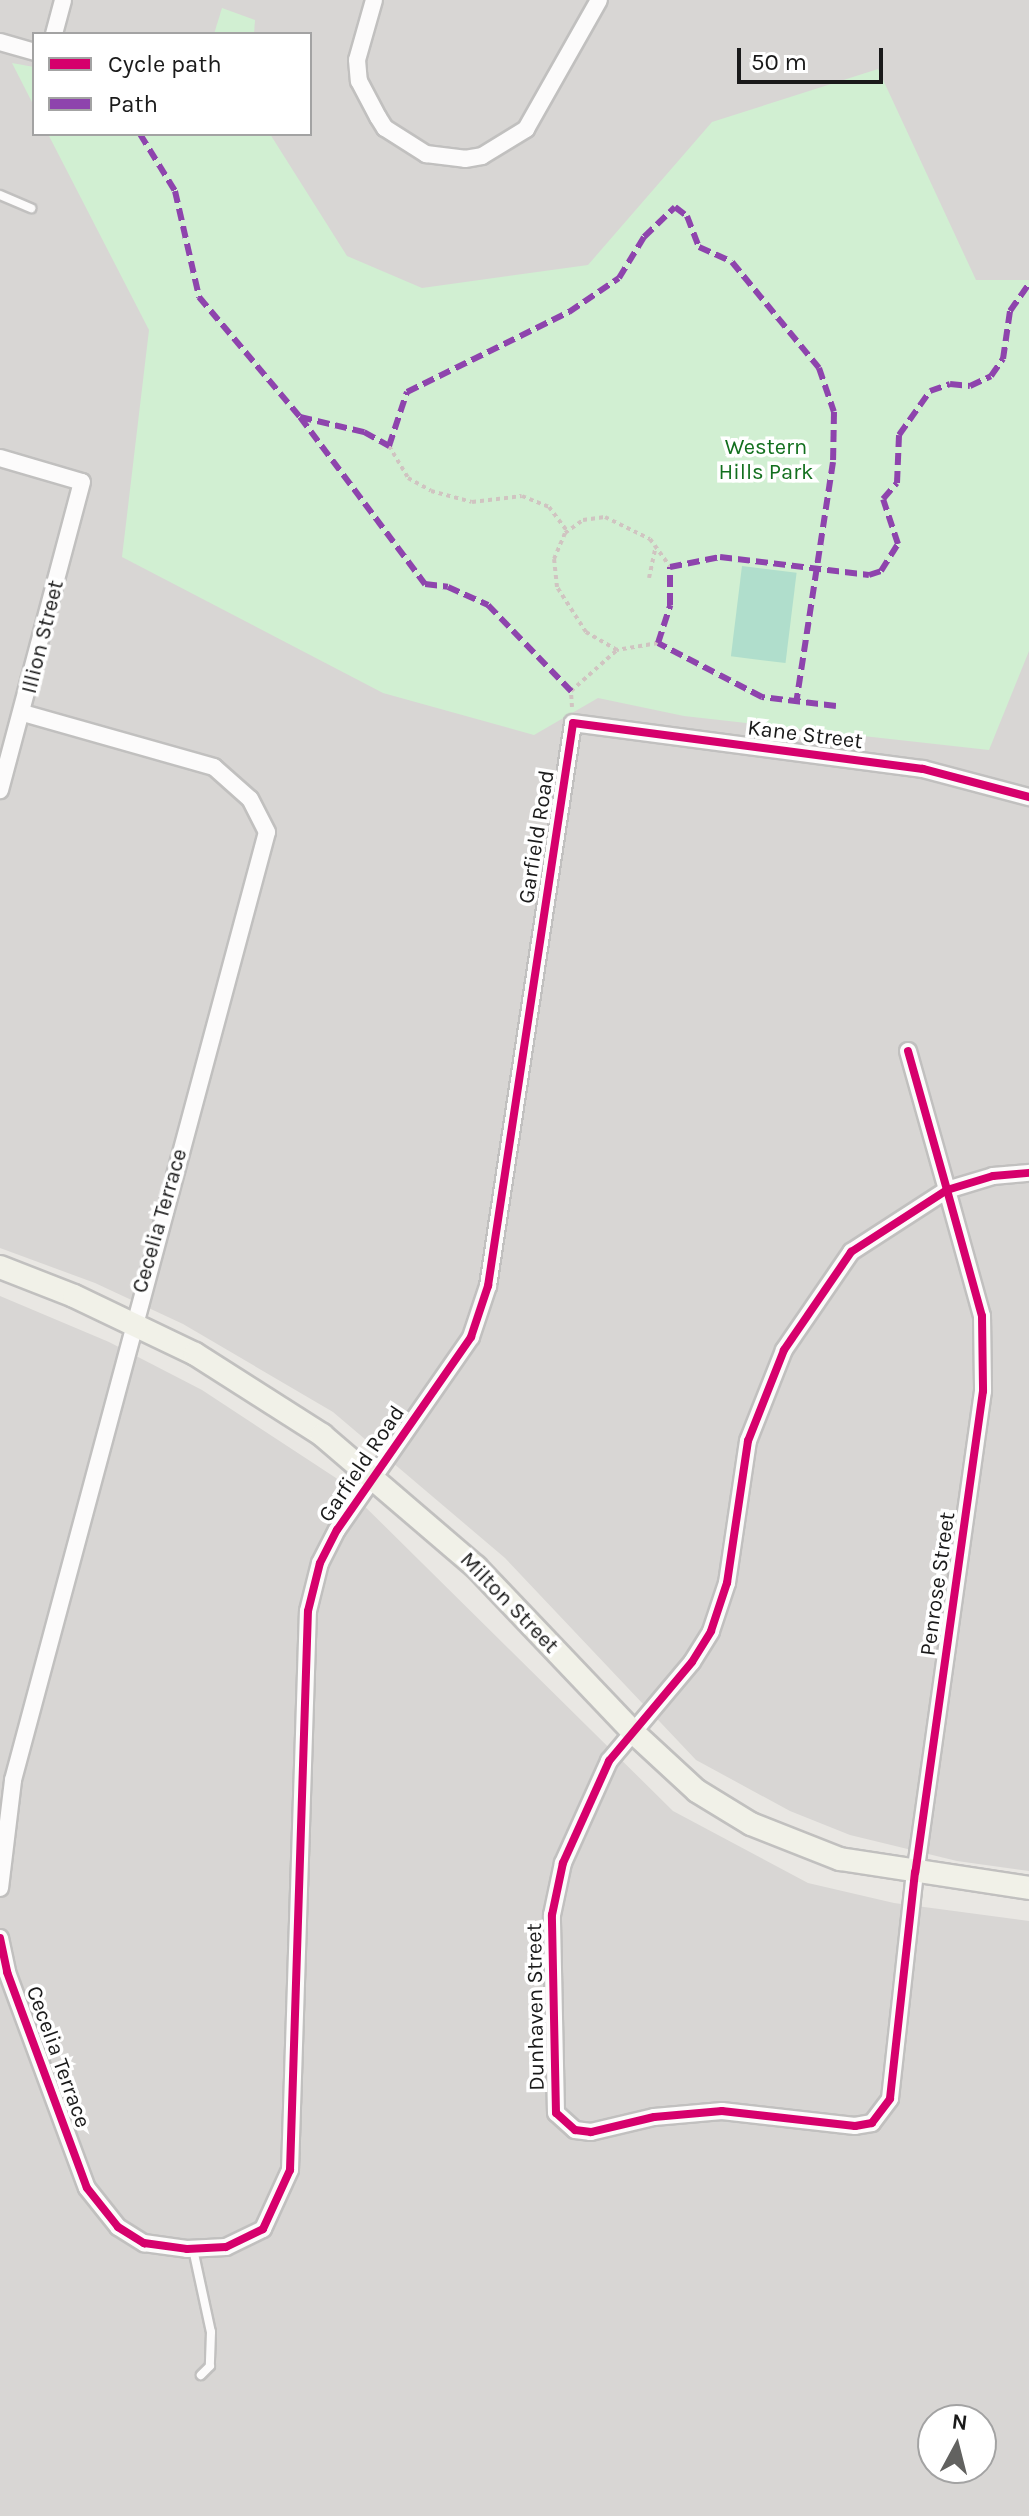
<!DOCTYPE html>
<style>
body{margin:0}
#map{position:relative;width:1029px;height:2516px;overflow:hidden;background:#e9e7e3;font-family:Karla,sans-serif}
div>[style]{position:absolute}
.residential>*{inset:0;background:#d8d6d4}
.park>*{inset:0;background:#d1efd2}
.pitch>*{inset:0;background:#b0decc;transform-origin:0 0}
.path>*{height:4px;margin-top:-2px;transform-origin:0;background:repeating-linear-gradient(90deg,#d0c4c1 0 4px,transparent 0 8px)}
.roads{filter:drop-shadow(2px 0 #c1c0bf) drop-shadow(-2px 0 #c1c0bf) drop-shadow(0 2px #c1c0bf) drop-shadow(0 -2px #c1c0bf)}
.service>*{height:8px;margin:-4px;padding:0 4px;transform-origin:4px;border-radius:4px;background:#fcfbfb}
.minor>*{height:16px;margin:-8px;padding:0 8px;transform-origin:8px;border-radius:8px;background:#fcfbfb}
.secondary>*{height:22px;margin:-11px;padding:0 11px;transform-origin:11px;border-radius:11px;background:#f1f1e8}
.quiet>*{height:6px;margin-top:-3px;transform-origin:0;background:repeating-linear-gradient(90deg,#8e44ad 0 12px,transparent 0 18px)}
.cycleway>*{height:8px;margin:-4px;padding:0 4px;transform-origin:4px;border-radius:4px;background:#d6006c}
span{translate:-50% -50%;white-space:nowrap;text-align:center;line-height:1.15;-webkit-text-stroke:7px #fff;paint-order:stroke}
.park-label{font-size:22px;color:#126f1e}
.street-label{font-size:22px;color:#1a1a1a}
.legend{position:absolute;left:32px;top:32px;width:280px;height:104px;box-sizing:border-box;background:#fff;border:2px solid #a3a3a3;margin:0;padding:10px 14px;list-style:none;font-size:24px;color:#1a1a1a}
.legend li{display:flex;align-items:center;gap:16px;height:40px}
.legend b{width:40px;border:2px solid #a3a3a3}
.north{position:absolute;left:917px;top:2404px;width:80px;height:80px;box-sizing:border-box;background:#fff;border:2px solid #a3a3a3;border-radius:50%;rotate:7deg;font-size:22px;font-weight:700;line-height:32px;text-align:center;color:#1a1a1a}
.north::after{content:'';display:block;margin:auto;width:28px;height:36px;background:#626260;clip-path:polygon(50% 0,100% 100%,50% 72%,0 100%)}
.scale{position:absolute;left:737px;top:48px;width:146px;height:36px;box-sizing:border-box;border:4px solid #1a1a1a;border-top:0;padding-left:10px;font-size:24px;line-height:28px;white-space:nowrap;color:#1a1a1a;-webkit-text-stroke:6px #fff;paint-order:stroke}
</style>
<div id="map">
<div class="residential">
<i style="clip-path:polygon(evenodd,0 0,1029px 0,1029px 1871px,957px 1861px,850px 1835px,790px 1811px,696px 1760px,505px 1558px,333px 1412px,183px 1324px,95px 1283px,0 1248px,0 0,34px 34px,310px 34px,310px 134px,34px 134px,34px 34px)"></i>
<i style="clip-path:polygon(evenodd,0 1296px,109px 1342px,202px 1390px,336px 1478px,673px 1811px,808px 1883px,894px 1903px,1029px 1921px,1029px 2516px,0 2516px,0 1296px,933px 2420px,981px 2420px,981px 2468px,933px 2468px,933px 2420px)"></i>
</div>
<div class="park">
<i style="clip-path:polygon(222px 8px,255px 20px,254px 34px,214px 34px)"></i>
<i style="clip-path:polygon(12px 63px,34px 67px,34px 106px)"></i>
<i style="clip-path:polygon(878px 69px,976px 280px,1029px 280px,1029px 651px,989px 750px,684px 716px,598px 698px,534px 735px,383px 693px,122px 557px,149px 330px,48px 134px,270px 134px,347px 256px,422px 288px,588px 265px,712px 122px)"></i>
</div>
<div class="pitch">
<i style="left:742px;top:566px;width:55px;height:91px;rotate:7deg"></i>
</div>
<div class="path">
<i style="left:389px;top:446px;width:37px;rotate:59deg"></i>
<i style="left:408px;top:478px;width:26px;rotate:29deg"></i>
<i style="left:431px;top:491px;width:42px;rotate:15deg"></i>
<i style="left:472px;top:502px;width:50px;rotate:-6.8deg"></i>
<i style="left:522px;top:496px;width:29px;rotate:22deg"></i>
<i style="left:549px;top:507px;width:31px;rotate:53deg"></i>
<i style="left:649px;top:578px;width:33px;rotate:-78deg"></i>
<i style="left:658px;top:643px;width:42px;rotate:170.3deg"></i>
<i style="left:617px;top:650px;width:36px;rotate:-150deg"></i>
<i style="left:586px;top:632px;width:54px;rotate:-122.8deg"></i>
<i style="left:557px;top:587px;width:28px;rotate:-96deg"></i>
<i style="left:554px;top:559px;width:28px;rotate:-67deg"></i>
<i style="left:565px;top:533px;width:22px;rotate:-36deg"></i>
<i style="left:583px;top:520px;width:22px;rotate:-8deg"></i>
<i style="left:605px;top:517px;width:50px;rotate:26.1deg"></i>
<i style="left:650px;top:539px;width:34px;rotate:54deg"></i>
<i style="left:572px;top:707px;width:16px;rotate:-94deg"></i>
<i style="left:571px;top:691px;width:62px;rotate:-41.7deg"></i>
</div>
<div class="roads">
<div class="service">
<i style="left:0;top:195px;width:34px;rotate:23deg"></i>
<i style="left:193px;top:2249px;width:85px;rotate:77.8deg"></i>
<i style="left:211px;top:2332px;width:34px;rotate:92deg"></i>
<i style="left:210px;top:2366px;width:13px;rotate:135deg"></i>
</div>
<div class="minor">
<i style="left:374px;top:0;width:62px;rotate:105.8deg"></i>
<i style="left:357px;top:60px;width:21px;rotate:85deg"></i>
<i style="left:359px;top:81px;width:41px;rotate:62.2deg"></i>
<i style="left:378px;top:117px;width:13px;rotate:58deg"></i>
<i style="left:385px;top:128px;width:49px;rotate:32.4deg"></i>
<i style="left:426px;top:154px;width:39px;rotate:7deg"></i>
<i style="left:465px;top:159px;width:17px;rotate:-10deg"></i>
<i style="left:482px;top:156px;width:52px;rotate:-31.5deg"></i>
<i style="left:526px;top:129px;width:148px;rotate:-60.5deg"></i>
<i style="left:54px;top:34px;width:35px;rotate:-75deg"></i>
<i style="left:0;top:42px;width:35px;rotate:16deg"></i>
<i style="left:0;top:458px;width:85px;rotate:16.3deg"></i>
<i style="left:82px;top:482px;width:319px;rotate:104.9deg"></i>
<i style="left:908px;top:1051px;width:144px;rotate:74.3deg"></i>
<i style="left:947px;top:1190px;width:131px;rotate:74.5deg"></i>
<i style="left:982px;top:1316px;width:75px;rotate:89.2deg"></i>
<i style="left:983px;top:1391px;width:486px;rotate:98deg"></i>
<i style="left:915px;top:1872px;width:228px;rotate:96.3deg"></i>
<i style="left:890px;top:2099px;width:30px;rotate:127deg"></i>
<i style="left:872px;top:2123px;width:17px;rotate:170deg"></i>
<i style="left:855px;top:2126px;width:134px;rotate:-173.6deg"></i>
<i style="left:722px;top:2111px;width:68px;rotate:175deg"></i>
<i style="left:654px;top:2117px;width:65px;rotate:166.6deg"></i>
<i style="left:591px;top:2132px;width:16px;rotate:-173deg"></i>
<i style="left:575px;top:2130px;width:25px;rotate:-138deg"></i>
<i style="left:556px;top:2113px;width:198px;rotate:-91.2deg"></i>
<i style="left:552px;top:1915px;width:53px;rotate:-78.1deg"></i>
<i style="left:563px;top:1863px;width:112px;rotate:-65.7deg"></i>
<i style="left:609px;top:1761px;width:129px;rotate:-50deg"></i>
<i style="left:692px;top:1662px;width:36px;rotate:-58deg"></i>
<i style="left:711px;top:1631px;width:51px;rotate:-71.6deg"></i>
<i style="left:727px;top:1583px;width:144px;rotate:-81.6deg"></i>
<i style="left:748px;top:1441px;width:98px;rotate:-68.4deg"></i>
<i style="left:784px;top:1350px;width:119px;rotate:-55.6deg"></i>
<i style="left:851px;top:1252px;width:114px;rotate:-32.9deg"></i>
<i style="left:947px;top:1190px;width:48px;rotate:-16.9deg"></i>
<i style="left:993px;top:1176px;width:36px;rotate:-5deg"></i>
<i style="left:0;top:1888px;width:109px;rotate:-83.1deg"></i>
<i style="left:13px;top:1780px;width:981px;rotate:-75deg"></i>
<i style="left:267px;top:832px;width:37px;rotate:-117deg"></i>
<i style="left:250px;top:799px;width:48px;rotate:-138.4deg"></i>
<i style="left:214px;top:767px;width:198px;rotate:-164.2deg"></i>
<i style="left:0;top:1938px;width:35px;rotate:78deg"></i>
<i style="left:7px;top:1972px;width:230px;rotate:69.7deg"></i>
<i style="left:87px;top:2188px;width:50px;rotate:51.5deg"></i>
<i style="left:118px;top:2227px;width:31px;rotate:32deg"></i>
<i style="left:144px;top:2243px;width:43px;rotate:7.9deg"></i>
<i style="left:187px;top:2249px;width:39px;rotate:-3deg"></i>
<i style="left:226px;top:2247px;width:41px;rotate:-25.9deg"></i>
<i style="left:263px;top:2229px;width:65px;rotate:-65.4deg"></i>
<i style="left:290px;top:2170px;width:559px;rotate:-88.16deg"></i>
<i style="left:308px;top:1611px;width:49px;rotate:-76deg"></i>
<i style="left:320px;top:1563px;width:37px;rotate:-63deg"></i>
<i style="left:337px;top:1530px;width:235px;rotate:-55.2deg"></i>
<i style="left:471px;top:1337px;width:54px;rotate:-71.6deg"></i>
<i style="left:488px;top:1286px;width:569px;rotate:-81.41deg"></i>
<i style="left:573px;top:723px;width:353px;rotate:7.5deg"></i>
<i style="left:923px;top:769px;width:110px;rotate:14.8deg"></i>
</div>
<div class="secondary">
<i style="left:0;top:1267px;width:79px;rotate:21.4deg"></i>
<i style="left:74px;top:1296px;width:134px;rotate:25.6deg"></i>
<i style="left:195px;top:1354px;width:151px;rotate:32.5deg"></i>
<i style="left:322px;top:1435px;width:203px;rotate:40.6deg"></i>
<i style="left:476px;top:1567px;width:228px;rotate:46.4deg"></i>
<i style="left:633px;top:1732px;width:87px;rotate:42.7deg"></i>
<i style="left:697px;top:1791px;width:63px;rotate:31.4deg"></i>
<i style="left:751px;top:1824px;width:96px;rotate:21.5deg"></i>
<i style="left:840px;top:1859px;width:191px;rotate:8.7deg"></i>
</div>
</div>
<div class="quiet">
<i style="left:140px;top:134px;width:67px;rotate:58.4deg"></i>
<i style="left:175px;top:191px;width:109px;rotate:77.2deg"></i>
<i style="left:199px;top:297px;width:157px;rotate:49.9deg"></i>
<i style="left:300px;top:417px;width:66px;rotate:13.2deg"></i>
<i style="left:364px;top:432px;width:29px;rotate:29deg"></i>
<i style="left:389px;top:446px;width:57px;rotate:-71.6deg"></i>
<i style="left:407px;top:392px;width:181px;rotate:-26.3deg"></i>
<i style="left:569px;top:312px;width:60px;rotate:-34.2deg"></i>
<i style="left:619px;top:278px;width:48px;rotate:-58.6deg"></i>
<i style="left:644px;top:237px;width:43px;rotate:-44.1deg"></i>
<i style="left:675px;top:207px;width:15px;rotate:37deg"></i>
<i style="left:687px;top:216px;width:33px;rotate:69deg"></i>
<i style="left:699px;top:247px;width:36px;rotate:24deg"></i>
<i style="left:732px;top:262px;width:137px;rotate:50.6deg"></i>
<i style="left:819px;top:368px;width:46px;rotate:71.2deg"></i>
<i style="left:834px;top:412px;width:50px;rotate:91.1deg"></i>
<i style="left:833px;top:462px;width:244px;rotate:98.7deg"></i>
<i style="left:300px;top:417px;width:209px;rotate:53.2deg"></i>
<i style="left:425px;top:584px;width:23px;rotate:7deg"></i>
<i style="left:448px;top:587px;width:44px;rotate:24.2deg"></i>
<i style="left:488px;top:605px;width:120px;rotate:46deg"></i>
<i style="left:836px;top:706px;width:75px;rotate:-173.1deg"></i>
<i style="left:762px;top:697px;width:117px;rotate:-152.6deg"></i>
<i style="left:658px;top:643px;width:40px;rotate:-72deg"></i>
<i style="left:670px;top:605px;width:38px;rotate:-90deg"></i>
<i style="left:670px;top:567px;width:51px;rotate:-11.3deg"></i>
<i style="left:720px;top:557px;width:150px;rotate:6.9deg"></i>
<i style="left:869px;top:575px;width:13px;rotate:-18deg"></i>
<i style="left:881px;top:571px;width:32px;rotate:-58deg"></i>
<i style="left:898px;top:544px;width:47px;rotate:-108.4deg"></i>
<i style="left:883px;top:499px;width:21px;rotate:-49deg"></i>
<i style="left:897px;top:483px;width:48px;rotate:-87.6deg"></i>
<i style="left:899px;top:435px;width:54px;rotate:-54.8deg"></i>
<i style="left:930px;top:391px;width:21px;rotate:-19deg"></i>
<i style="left:950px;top:384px;width:20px;rotate:6deg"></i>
<i style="left:970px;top:386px;width:23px;rotate:-25deg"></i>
<i style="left:991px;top:376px;width:21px;rotate:-55deg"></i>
<i style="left:1003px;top:359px;width:49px;rotate:-81.7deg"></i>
<i style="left:1010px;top:311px;width:33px;rotate:-55deg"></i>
</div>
<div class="cycleway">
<i style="left:908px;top:1051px;width:144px;rotate:74.3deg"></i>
<i style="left:947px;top:1190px;width:131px;rotate:74.5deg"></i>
<i style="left:982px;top:1316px;width:75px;rotate:89.2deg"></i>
<i style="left:983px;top:1391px;width:486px;rotate:98deg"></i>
<i style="left:915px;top:1872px;width:228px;rotate:96.3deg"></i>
<i style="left:890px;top:2099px;width:30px;rotate:127deg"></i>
<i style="left:872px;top:2123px;width:17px;rotate:170deg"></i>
<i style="left:855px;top:2126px;width:134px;rotate:-173.6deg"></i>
<i style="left:722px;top:2111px;width:68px;rotate:175deg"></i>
<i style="left:654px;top:2117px;width:65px;rotate:166.6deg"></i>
<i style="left:591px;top:2132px;width:16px;rotate:-173deg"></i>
<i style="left:575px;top:2130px;width:25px;rotate:-138deg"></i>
<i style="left:556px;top:2113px;width:198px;rotate:-91.2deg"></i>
<i style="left:552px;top:1915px;width:53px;rotate:-78.1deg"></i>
<i style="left:563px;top:1863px;width:112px;rotate:-65.7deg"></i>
<i style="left:609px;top:1761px;width:129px;rotate:-50deg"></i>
<i style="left:692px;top:1662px;width:36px;rotate:-58deg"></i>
<i style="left:711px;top:1631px;width:51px;rotate:-71.6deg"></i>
<i style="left:727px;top:1583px;width:144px;rotate:-81.6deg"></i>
<i style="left:748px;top:1441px;width:98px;rotate:-68.4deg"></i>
<i style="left:784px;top:1350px;width:119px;rotate:-55.6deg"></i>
<i style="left:851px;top:1252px;width:114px;rotate:-32.9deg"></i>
<i style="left:947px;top:1190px;width:48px;rotate:-16.9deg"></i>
<i style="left:993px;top:1176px;width:36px;rotate:-5deg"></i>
<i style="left:0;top:1938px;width:35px;rotate:78deg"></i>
<i style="left:7px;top:1972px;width:230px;rotate:69.7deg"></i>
<i style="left:87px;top:2188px;width:50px;rotate:51.5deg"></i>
<i style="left:118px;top:2227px;width:31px;rotate:32deg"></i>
<i style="left:144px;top:2243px;width:43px;rotate:7.9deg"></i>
<i style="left:187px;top:2249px;width:39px;rotate:-3deg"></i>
<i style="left:226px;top:2247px;width:41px;rotate:-25.9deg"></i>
<i style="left:263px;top:2229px;width:65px;rotate:-65.4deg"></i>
<i style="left:290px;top:2170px;width:559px;rotate:-88.16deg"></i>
<i style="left:308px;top:1611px;width:49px;rotate:-76deg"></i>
<i style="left:320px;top:1563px;width:37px;rotate:-63deg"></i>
<i style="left:337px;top:1530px;width:235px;rotate:-55.2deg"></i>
<i style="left:471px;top:1337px;width:54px;rotate:-71.6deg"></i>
<i style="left:488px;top:1286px;width:569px;rotate:-81.41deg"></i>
<i style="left:573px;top:723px;width:353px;rotate:7.5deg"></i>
<i style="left:923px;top:769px;width:110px;rotate:14.8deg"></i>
</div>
<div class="park-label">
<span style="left:766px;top:460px">Western<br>Hills Park</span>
</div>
<div class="street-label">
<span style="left:43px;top:637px;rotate:-76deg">Illion Street</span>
<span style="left:805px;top:735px;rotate:7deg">Kane Street</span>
<span style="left:537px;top:837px;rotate:-81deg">Garfield Road</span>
<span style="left:160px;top:1221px;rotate:-74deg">Cecelia Terrace</span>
<span style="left:362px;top:1464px;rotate:-56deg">Garfield Road</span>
<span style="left:938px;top:1584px;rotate:-82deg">Penrose Street</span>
<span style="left:509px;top:1603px;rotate:46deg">Milton Street</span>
<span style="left:536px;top:2007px;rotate:-91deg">Dunhaven Street</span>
<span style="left:58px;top:2057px;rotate:70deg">Cecelia Terrace</span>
</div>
<ul class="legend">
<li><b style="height:10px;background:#d6006c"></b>Cycle path</li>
<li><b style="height:10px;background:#8e44ad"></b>Path</li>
</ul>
<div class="north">N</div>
<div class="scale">50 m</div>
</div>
